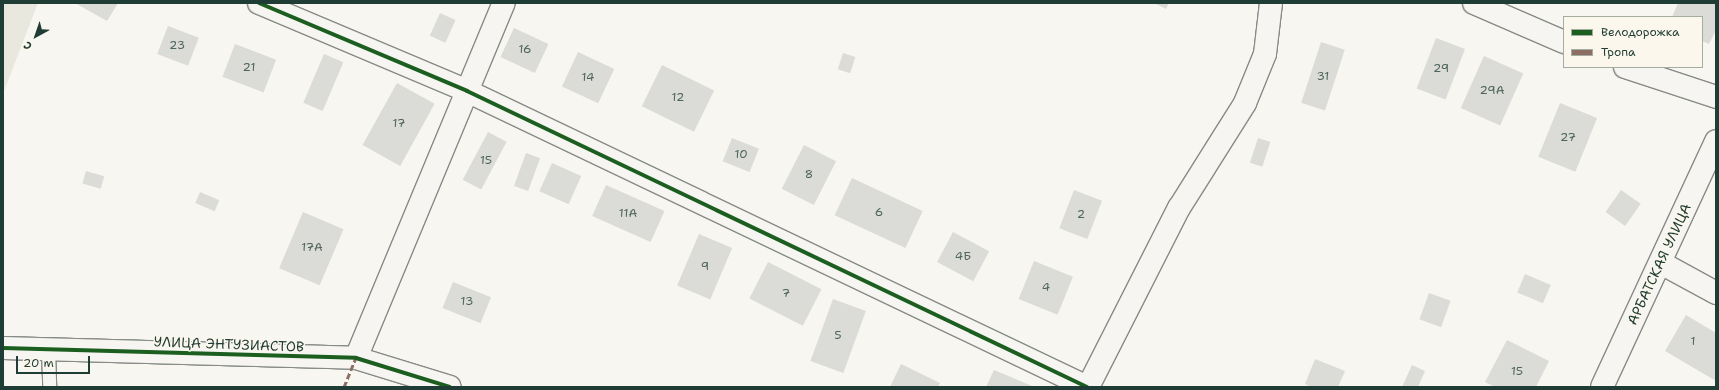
<!DOCTYPE html>
<meta charset="utf-8">
<style>
body{margin:0}
#map{position:relative;width:1719px;height:390px;overflow:hidden;background:#f8f6f0;font-family:"Shantell Sans",sans-serif}
div>[style]{position:absolute}
.green>*{inset:0;background:#e8e8df}
.building>*{inset:0;background:#dbdbd7;transform-origin:0 0}
.roads{filter:drop-shadow(1px 0 #868b86) drop-shadow(-1px 0 #868b86) drop-shadow(0 1px #868b86) drop-shadow(0 -1px #868b86)}
.service>*{height:13px;margin:-6.5px;padding:0 6.5px;transform-origin:6.5px;border-radius:6.5px;background:#f6f5f1}
.minor>*{height:22px;margin:-11px;padding:0 11px;transform-origin:11px;border-radius:11px;background:#f6f5f1}
.quiet>*{height:3px;margin-top:-1.5px;transform-origin:0;background:repeating-linear-gradient(90deg,#8d6e63 0 6px,transparent 0 9px)}
.cycleway>*{height:4px;margin:-2px;padding:0 2px;transform-origin:2px;border-radius:2px;background:#1b5e20}
span{translate:-50% -50%;white-space:nowrap;text-align:center;line-height:1.15;-webkit-text-stroke:3px #fbf7ec;paint-order:stroke}
.number-label{font-size:12px;color:#4e645d}
.number-label span{-webkit-text-stroke-width:0}
.street-label{font-size:14px;color:#1f3d34}
.frame{position:absolute;inset:0;border:4px solid #1f3d34;pointer-events:none}
.legend{position:absolute;left:1563px;top:16px;width:140px;height:52px;box-sizing:border-box;background:#fbf7ec;border:1px solid #a3ada2;margin:0;padding:5px 7px;list-style:none;font-size:12px;color:#1f3d34}
.legend li{display:flex;align-items:center;gap:8px;height:20px}
.legend b{width:20px;border:1px solid #a3ada2}
.north{position:absolute;left:16px;top:16px;width:40px;height:40px;-webkit-text-stroke:3px #fbf7ec;paint-order:stroke;rotate:220deg;font-size:11px;font-weight:700;line-height:16px;text-align:center;color:#1f3d34}
.north::after{content:'';display:block;margin:auto;width:14px;height:18px;background:#1f3d34;clip-path:polygon(50% 0,100% 100%,50% 72%,0 100%)}
.scale{position:absolute;left:16px;top:356px;width:74px;height:18px;box-sizing:border-box;border:2px solid #1f3d34;border-top:0;padding-left:5px;font-size:12px;line-height:14px;white-space:nowrap;color:#1f3d34;-webkit-text-stroke:3px #fbf7ec;paint-order:stroke}
</style>
<div id="map">
<div class="green">
<i style="clip-path:polygon(3px 3px,38px 3px,3px 94px)"></i>
</div>
<div class="building">
<i style="clip-path:polygon(75px 3px,118px 3px,107px 21px)"></i>
<i style="clip-path:polygon(1154px 3px,1169px 3px,1166px 9px)"></i>
<i style="clip-path:polygon(1678px 3px,1716px 3px,1716px 30px,1709px 44px,1702px 41px,1702px 17px,1672px 17px)"></i>
<i style="left:440px;top:13px;width:17px;height:25px;rotate:24deg"></i>
<i style="left:168px;top:26px;width:33px;height:30px;rotate:21deg"></i>
<i style="left:514px;top:28px;width:38px;height:32px;rotate:25deg"></i>
<i style="left:1436px;top:38px;width:31px;height:54px;rotate:21deg"></i>
<i style="left:1321px;top:42px;width:25px;height:64px;rotate:18deg"></i>
<i style="left:235px;top:44px;width:44px;height:35px;rotate:21deg"></i>
<i style="left:578px;top:52px;width:40px;height:38px;rotate:25deg"></i>
<i style="left:843px;top:53px;width:13px;height:17px;rotate:18deg"></i>
<i style="left:324px;top:54px;width:21px;height:53px;rotate:23deg"></i>
<i style="left:1484px;top:56px;width:43px;height:57px;rotate:24deg"></i>
<i style="left:662px;top:65px;width:58px;height:46px;rotate:26deg"></i>
<i style="left:397px;top:83px;width:43px;height:71px;rotate:29deg"></i>
<i style="left:1560px;top:103px;width:40px;height:58px;rotate:22deg"></i>
<i style="left:488px;top:132px;width:21px;height:54px;rotate:28deg"></i>
<i style="left:732px;top:138px;width:29px;height:25px;rotate:22deg"></i>
<i style="left:1258px;top:138px;width:13px;height:26px;rotate:18deg"></i>
<i style="left:804px;top:145px;width:36px;height:49px;rotate:27deg"></i>
<i style="left:526px;top:153px;width:15px;height:35px;rotate:20deg"></i>
<i style="left:552px;top:163px;width:32px;height:31px;rotate:24deg"></i>
<i style="left:86px;top:171px;width:19px;height:13px;rotate:16deg"></i>
<i style="left:852px;top:178px;width:78px;height:41px;rotate:25deg"></i>
<i style="left:606px;top:185px;width:64px;height:34px;rotate:24deg"></i>
<i style="left:1074px;top:190px;width:30px;height:41px;rotate:21deg"></i>
<i style="left:1621px;top:190px;width:24px;height:27px;rotate:35deg"></i>
<i style="left:200px;top:192px;width:21px;height:12px;rotate:23deg"></i>
<i style="left:303px;top:212px;width:44px;height:61px;rotate:23deg"></i>
<i style="left:953px;top:232px;width:41px;height:34px;rotate:28deg"></i>
<i style="left:699px;top:234px;width:36px;height:56px;rotate:23deg"></i>
<i style="left:1034px;top:261px;width:42px;height:41px;rotate:22deg"></i>
<i style="left:768px;top:262px;width:60px;height:41px;rotate:27deg"></i>
<i style="left:1525px;top:274px;width:28px;height:20px;rotate:23deg"></i>
<i style="left:453px;top:282px;width:41px;height:28px;rotate:22deg"></i>
<i style="left:1429px;top:293px;width:23px;height:28px;rotate:20deg"></i>
<i style="left:833px;top:299px;width:35px;height:66px;rotate:20deg"></i>
<i style="clip-path:polygon(1686px 315px,1716px 333px,1716px 381px,1665px 351px)"></i>
<i style="clip-path:polygon(1507px 340px,1549px 361px,1536px 387px,1495px 387px,1485px 382px)"></i>
<i style="clip-path:polygon(1315px 359px,1345px 371px,1338px 387px,1311px 387px,1305px 384px)"></i>
<i style="clip-path:polygon(901px 364px,940px 383px,938px 387px,890px 387px)"></i>
<i style="clip-path:polygon(1412px 365px,1425px 371px,1418px 387px,1402px 387px)"></i>
<i style="clip-path:polygon(994px 370px,1032px 386px,1031px 387px,986px 387px)"></i>
</div>
<div class="roads">
<div class="service">
<i style="left:48px;top:350px;width:37px;rotate:88deg"></i>
</div>
<div class="minor">
<i style="left:259px;top:3px;width:226px;rotate:22.9deg"></i>
<i style="left:467px;top:91px;width:687px;rotate:25.52deg"></i>
<i style="left:1474px;top:3px;width:98px;rotate:23.4deg"></i>
<i style="left:1625px;top:67px;width:96px;rotate:18.2deg"></i>
<i style="left:1661px;top:263px;width:63px;rotate:28.6deg"></i>
<i style="left:3px;top:348px;width:353px;rotate:1.6deg"></i>
<i style="left:356px;top:358px;width:98px;rotate:17.1deg"></i>
<i style="left:356px;top:358px;width:385px;rotate:-67.4deg"></i>
<i style="left:1088px;top:387px;width:201px;rotate:-63.1deg"></i>
<i style="left:1179px;top:208px;width:124px;rotate:-57.8deg"></i>
<i style="left:1245px;top:103px;width:53px;rotate:-67.8deg"></i>
<i style="left:1265px;top:54px;width:51px;rotate:-83.3deg"></i>
<i style="left:1602px;top:387px;width:271px;rotate:-65.1deg"></i>
</div>
</div>
<div class="quiet">
<i style="left:344px;top:387px;width:31px;rotate:-68deg"></i>
</div>
<div class="cycleway">
<i style="left:259px;top:3px;width:226px;rotate:22.9deg"></i>
<i style="left:467px;top:91px;width:687px;rotate:25.52deg"></i>
<i style="left:3px;top:348px;width:353px;rotate:1.6deg"></i>
<i style="left:356px;top:358px;width:98px;rotate:17.1deg"></i>
</div>
<div class="number-label">
<span style="left:177px;top:46px">23</span>
<span style="left:525px;top:50px">16</span>
<span style="left:249px;top:68px">21</span>
<span style="left:1441px;top:69px">29</span>
<span style="left:1323px;top:77px">31</span>
<span style="left:588px;top:78px">14</span>
<span style="left:1492px;top:91px">29А</span>
<span style="left:678px;top:98px">12</span>
<span style="left:399px;top:124px">17</span>
<span style="left:1568px;top:138px">27</span>
<span style="left:741px;top:155px">10</span>
<span style="left:486px;top:161px">15</span>
<span style="left:809px;top:175px">8</span>
<span style="left:879px;top:213px">6</span>
<span style="left:628px;top:214px">11А</span>
<span style="left:1081px;top:215px">2</span>
<span style="left:312px;top:248px">17А</span>
<span style="left:963px;top:257px">4Б</span>
<span style="left:705px;top:267px">9</span>
<span style="left:1046px;top:288px">4</span>
<span style="left:786px;top:294px">7</span>
<span style="left:467px;top:302px">13</span>
<span style="left:838px;top:336px">5</span>
<span style="left:1693px;top:342px">1</span>
<span style="left:1517px;top:372px">15</span>
</div>
<div class="street-label">
<span style="left:1659px;top:264px;rotate:-65deg">АРБАТСКАЯ УЛИЦА</span>
<span style="left:229px;top:344px;rotate:2deg">УЛИЦА ЭНТУЗИАСТОВ</span>
</div>
<div class="frame"></div>
<ul class="legend">
<li><b style="height:5px;background:#1b5e20"></b>Велодорожка</li>
<li><b style="height:5px;background:#8d6e63"></b>Тропа</li>
</ul>
<div class="north">С</div>
<div class="scale">20 m</div>
</div>
